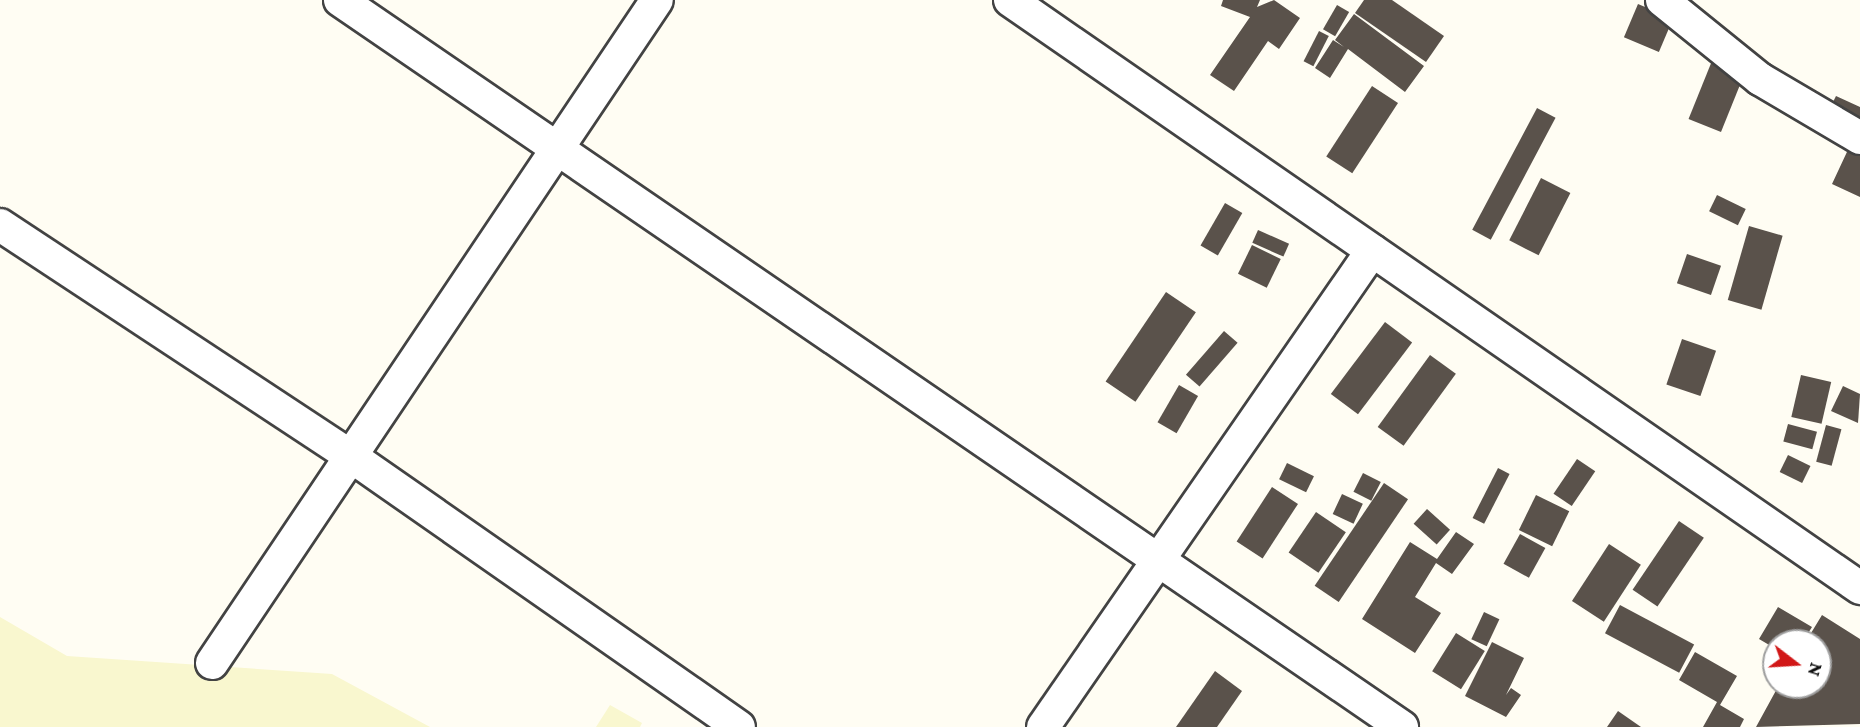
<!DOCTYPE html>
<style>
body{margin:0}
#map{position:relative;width:1860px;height:727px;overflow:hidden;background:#fffdf3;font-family:"Crimson Pro",serif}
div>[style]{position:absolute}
.farmland>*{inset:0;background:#f9f7cf}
.building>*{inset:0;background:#5a524b;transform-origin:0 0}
.roads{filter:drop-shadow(2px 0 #434343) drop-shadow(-2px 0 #434343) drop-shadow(0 2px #434343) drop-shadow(0 -2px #434343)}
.minor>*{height:32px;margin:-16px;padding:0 16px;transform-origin:16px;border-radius:16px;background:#fff}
span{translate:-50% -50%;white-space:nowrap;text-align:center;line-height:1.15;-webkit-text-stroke:7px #fff;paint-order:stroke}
.north{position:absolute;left:1762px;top:629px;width:70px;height:70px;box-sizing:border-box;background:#fff;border:2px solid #9f9f9f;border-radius:50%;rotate:107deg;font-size:19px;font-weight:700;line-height:28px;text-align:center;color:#101010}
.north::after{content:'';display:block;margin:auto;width:24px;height:32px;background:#d11717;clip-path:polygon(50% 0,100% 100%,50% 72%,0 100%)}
</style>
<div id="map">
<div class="farmland">
<i style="clip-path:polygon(0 617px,67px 656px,332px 674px,430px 727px,0 727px)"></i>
<i style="clip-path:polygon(610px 705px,642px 723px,640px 727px,596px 727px)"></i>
</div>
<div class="building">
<i style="clip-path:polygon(1223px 0,1260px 0,1257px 7px,1274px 0,1300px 18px,1279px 49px,1268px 41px,1234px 91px,1210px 75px,1250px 17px,1221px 6px)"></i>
<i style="clip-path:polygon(1364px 0,1392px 0,1444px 36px,1426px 62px,1355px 13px)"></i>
<i style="left:1638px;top:4px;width:38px;height:36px;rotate:23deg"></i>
<i style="left:1337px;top:5px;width:14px;height:28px;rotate:30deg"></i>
<i style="clip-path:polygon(1354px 14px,1424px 66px,1405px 92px,1348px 49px,1330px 78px,1315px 68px,1333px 40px,1344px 47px,1335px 40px)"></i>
<i style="left:1319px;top:31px;width:11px;height:34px;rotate:27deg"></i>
<i style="left:1720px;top:41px;width:35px;height:84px;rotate:22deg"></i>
<i style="left:1372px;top:86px;width:31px;height:84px;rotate:33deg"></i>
<i style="clip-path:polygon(1836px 96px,1860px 107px,1860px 197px,1832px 184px,1853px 139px,1822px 124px)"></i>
<i style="left:1537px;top:108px;width:21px;height:138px;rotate:28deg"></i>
<i style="left:1541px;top:178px;width:33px;height:70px;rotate:27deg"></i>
<i style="left:1717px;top:195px;width:32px;height:18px;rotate:26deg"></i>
<i style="left:1225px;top:203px;width:20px;height:49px;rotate:30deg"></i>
<i style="left:1749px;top:226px;width:35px;height:77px;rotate:16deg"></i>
<i style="left:1258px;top:230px;width:34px;height:14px;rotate:24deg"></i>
<i style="left:1252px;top:245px;width:32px;height:32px;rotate:26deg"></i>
<i style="left:1687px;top:254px;width:36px;height:31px;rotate:19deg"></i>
<i style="left:1166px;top:292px;width:36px;height:108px;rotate:34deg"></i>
<i style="left:1385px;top:322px;width:34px;height:90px;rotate:37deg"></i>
<i style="left:1224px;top:331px;width:18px;height:58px;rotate:41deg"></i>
<i style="left:1682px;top:339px;width:36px;height:48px;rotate:19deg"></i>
<i style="left:1430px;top:355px;width:32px;height:89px;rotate:36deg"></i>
<i style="left:1801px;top:375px;width:31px;height:43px;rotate:13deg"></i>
<i style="left:1179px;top:385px;width:22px;height:43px;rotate:30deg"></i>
<i style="clip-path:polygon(1843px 386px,1860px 394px,1858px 423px,1831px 411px)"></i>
<i style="left:1788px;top:424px;width:30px;height:18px;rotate:15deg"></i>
<i style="left:1826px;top:425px;width:16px;height:38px;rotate:15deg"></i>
<i style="left:1788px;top:455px;width:25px;height:19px;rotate:26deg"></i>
<i style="left:1577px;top:459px;width:22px;height:42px;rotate:34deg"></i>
<i style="left:1287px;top:463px;width:30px;height:18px;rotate:26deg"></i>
<i style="left:1498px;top:468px;width:13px;height:56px;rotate:27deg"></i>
<i style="left:1363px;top:473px;width:20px;height:21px;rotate:27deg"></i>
<i style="left:1384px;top:483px;width:29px;height:124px;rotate:34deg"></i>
<i style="left:1272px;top:487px;width:31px;height:65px;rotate:33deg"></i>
<i style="left:1342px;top:494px;width:23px;height:22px;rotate:25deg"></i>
<i style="left:1536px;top:495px;width:37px;height:39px;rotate:26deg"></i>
<i style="left:1427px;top:509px;width:31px;height:20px;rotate:42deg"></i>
<i style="left:1316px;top:512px;width:36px;height:49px;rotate:34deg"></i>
<i style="left:1679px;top:521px;width:30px;height:83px;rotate:34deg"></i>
<i style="clip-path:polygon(1456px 532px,1474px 544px,1452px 574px,1436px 563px,1415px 597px,1441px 613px,1415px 653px,1362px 619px,1410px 542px,1437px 559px)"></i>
<i style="left:1520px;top:534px;width:29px;height:34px;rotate:29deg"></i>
<i style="left:1609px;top:544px;width:38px;height:68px;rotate:33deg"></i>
<i style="left:1620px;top:605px;width:84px;height:32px;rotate:28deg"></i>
<i style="clip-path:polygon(1778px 607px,1812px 627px,1802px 643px,1776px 643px,1776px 649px,1759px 639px)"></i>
<i style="left:1484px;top:612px;width:17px;height:30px;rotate:25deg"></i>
<i style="clip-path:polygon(1822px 615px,1860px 639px,1860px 724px,1756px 727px,1779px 685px,1818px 685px,1818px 643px,1805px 643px)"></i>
<i style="left:1456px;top:633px;width:34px;height:45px;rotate:32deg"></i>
<i style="clip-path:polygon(1492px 642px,1524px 658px,1506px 695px,1511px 688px,1521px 695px,1506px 717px,1465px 696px)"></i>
<i style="clip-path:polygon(1695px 652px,1737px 676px,1720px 705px,1744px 719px,1740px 727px,1703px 727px,1717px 702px,1679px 680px)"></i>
<i style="clip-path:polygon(1215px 671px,1242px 691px,1217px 727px,1176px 727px)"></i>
<i style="clip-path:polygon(1618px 711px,1641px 727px,1607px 727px)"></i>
</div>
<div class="roads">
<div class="minor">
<i style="left:340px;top:0;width:1287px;rotate:34.39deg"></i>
<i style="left:1010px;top:0;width:1034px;rotate:34.67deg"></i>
<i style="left:1662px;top:0;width:126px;rotate:38.9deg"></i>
<i style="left:1760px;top:79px;width:116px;rotate:30.5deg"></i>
<i style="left:0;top:225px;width:425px;rotate:33.4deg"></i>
<i style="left:355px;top:459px;width:468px;rotate:34.9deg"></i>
<i style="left:212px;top:663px;width:798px;rotate:-56.13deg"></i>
<i style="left:1043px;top:727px;width:579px;rotate:-55.35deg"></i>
</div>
</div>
<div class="north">N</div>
</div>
